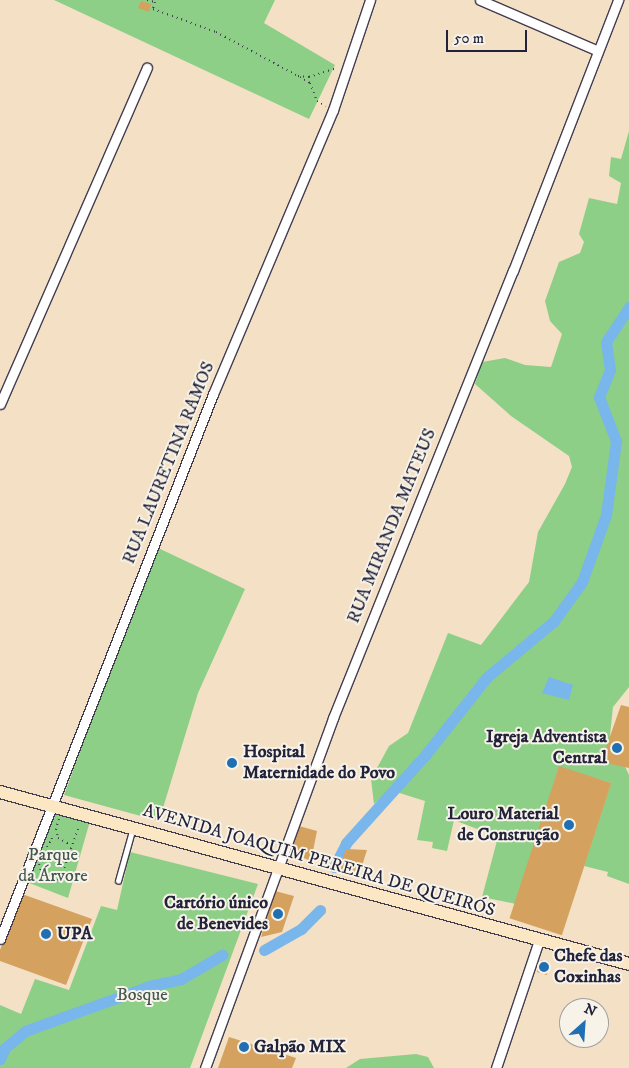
<!DOCTYPE html>
<meta charset="utf-8">
<style>
body{margin:0}
#map{position:relative;width:629px;height:1068px;overflow:hidden;background:#f4e0c5;font-family:"IM FELL DW Pica",serif}
div>[style]{position:absolute}
.green>*{inset:0;background:#8dcf87}
.water>*{inset:0;background:#78b6eb}
.canal>*{height:11px;margin:-5.5px;padding:0 5.5px;transform-origin:5.5px;border-radius:5.5px;background:#78b6eb}
.building>*{inset:0;background:#d4a15f;transform-origin:0 0}
.path>*{height:2px;margin-top:-1px;transform-origin:0;background:repeating-linear-gradient(90deg,#423e50 0 1px,transparent 0 5px)}
.roads{filter:drop-shadow(1px 0 #423e50) drop-shadow(-1px 0 #423e50) drop-shadow(0 1px #423e50) drop-shadow(0 -1px #423e50)}
.service>*{height:4.5px;margin:-2.25px;padding:0 2.25px;transform-origin:2.25px;border-radius:2.25px;background:#fff}
.minor>*{height:9px;margin:-4.5px;padding:0 4.5px;transform-origin:4.5px;border-radius:4.5px;background:#fff}
.secondary>*{height:12px;margin:-6px;padding:0 6px;transform-origin:6px;border-radius:6px;background:#fbe7c3}
.dots>*{width:14px;height:14px;translate:-50% -50%;box-sizing:border-box;border:2px solid #f7f3e8;border-radius:50%}
span{translate:-50% -50%;white-space:nowrap;text-align:center;line-height:1.15;-webkit-text-stroke:4px #f7f3e8;paint-order:stroke}
.street-label{font-size:18px;color:#22223b}
.poi-label{font-size:18px;color:#22223b;font-weight:700}
.right{translate:-100% -50%;text-align:right}
.left{translate:0 -50%;text-align:left}
.park-label{font-size:18px;color:#425652}
.north{position:absolute;left:559px;top:998px;width:50px;height:50px;box-sizing:border-box;background:#f7f3e8;border:1px solid #a29fa3;border-radius:50%;rotate:26deg;font-size:14px;font-weight:700;line-height:20px;text-align:center;color:#22223b}
.north::after{content:'';display:block;margin:auto;width:18px;height:22px;background:#1f6fb2;clip-path:polygon(50% 0,100% 100%,50% 72%,0 100%)}
.scale{position:absolute;left:446px;top:30px;width:81px;height:22px;box-sizing:border-box;border:2px solid #22223b;border-top:0;padding-left:6px;font-size:15px;line-height:18px;white-space:nowrap;color:#22223b;-webkit-text-stroke:4px #f7f3e8;paint-order:stroke}
</style>
<div id="map">
<div class="green">
<i style="clip-path:polygon(54px 0,275px 0,264px 23px,335px 65px,309px 119px)"></i>
<i style="clip-path:polygon(629px 131px,629px 687px,613px 707px,610px 735px,629px 775px,629px 884px,607px 876px,608px 872px,584px 866px,611px 783px,559px 767px,516px 904px,482px 897px,498px 837px,454px 820px,447px 851px,432px 848px,433px 842px,417px 840px,425px 801px,390px 790px,374px 804px,371px 779px,389px 746px,408px 733px,448px 633px,481px 645px,529px 582px,538px 532px,565px 484px,572px 467px,569px 456px,511px 416px,475px 384px,482px 362px,505px 358px,525px 365px,551px 367px,562px 334px,550px 321px,545px 301px,559px 262px,580px 253px,584px 242px,579px 234px,589px 198px,617px 204px,621px 183px,609px 176px,611px 157px,621px 159px)"></i>
<i style="clip-path:polygon(156px 547px,245px 589px,198px 693px,159px 821px,64px 795px)"></i>
<i style="clip-path:polygon(50px 810px,90px 821px,68px 898px,24px 881px)"></i>
<i style="clip-path:polygon(130px 852px,258px 884px,190px 1068px,0 1068px,0 1005px,21px 1014px,35px 979px,69px 990px,101px 906px,117px 910px)"></i>
<i style="clip-path:polygon(416px 1054px,428px 1057px,434px 1068px,346px 1068px,360px 1059px)"></i>
</div>
<div class="water">
<i style="clip-path:polygon(549px 677px,573px 685px,569px 700px,542px 693px)"></i>
</div>
<div class="canal">
<i style="left:334px;top:867px;width:27px;rotate:-63deg"></i>
<i style="left:346px;top:843px;width:120px;rotate:-48deg"></i>
<i style="left:426px;top:754px;width:98px;rotate:-51.6deg"></i>
<i style="left:487px;top:677px;width:87px;rotate:-39.9deg"></i>
<i style="left:554px;top:621px;width:48px;rotate:-54.3deg"></i>
<i style="left:582px;top:582px;width:71px;rotate:-70.3deg"></i>
<i style="left:606px;top:515px;width:75px;rotate:-82.3deg"></i>
<i style="left:616px;top:441px;width:47px;rotate:-111.1deg"></i>
<i style="left:599px;top:397px;width:29px;rotate:-68deg"></i>
<i style="left:610px;top:370px;width:28px;rotate:-98deg"></i>
<i style="left:606px;top:342px;width:42px;rotate:-56.7deg"></i>
<i style="left:264px;top:950px;width:43px;rotate:-29.6deg"></i>
<i style="left:301px;top:929px;width:27px;rotate:-45deg"></i>
<i style="left:0;top:1059px;width:12px;rotate:-66deg"></i>
<i style="left:5px;top:1048px;width:26px;rotate:-40deg"></i>
<i style="left:25px;top:1031px;width:132px;rotate:-19.9deg"></i>
<i style="left:149px;top:986px;width:33px;rotate:-12deg"></i>
<i style="left:181px;top:979px;width:48px;rotate:-30.3deg"></i>
</div>
<div class="building">
<i style="clip-path:polygon(141px 1px,151px 4px,149px 12px,138px 8px)"></i>
<i style="clip-path:polygon(621px 705px,629px 707px,629px 768px,601px 762px)"></i>
<i style="left:559px;top:766px;width:55px;height:160px;rotate:18deg"></i>
<i style="clip-path:polygon(299px 826px,317px 831px,311px 861px,289px 852px)"></i>
<i style="clip-path:polygon(346px 849px,367px 850px,359px 875px,339px 869px)"></i>
<i style="clip-path:polygon(275px 891px,294px 896px,282px 932px,261px 937px)"></i>
<i style="clip-path:polygon(22px 894px,92px 919px,66px 985px,0 961px,0 950px)"></i>
<i style="clip-path:polygon(541px 960px,549px 962px,547px 975px,537px 972px)"></i>
<i style="clip-path:polygon(229px 1037px,296px 1058px,292px 1068px,218px 1068px)"></i>
</div>
<div class="path">
<i style="left:147px;top:0;width:8px;rotate:14deg"></i>
<i style="left:155px;top:2px;width:7px;rotate:106deg"></i>
<i style="left:153px;top:9px;width:67px;rotate:20.1deg"></i>
<i style="left:216px;top:32px;width:93px;rotate:28.2deg"></i>
<i style="left:298px;top:76px;width:11px;rotate:5deg"></i>
<i style="left:309px;top:77px;width:29px;rotate:-18deg"></i>
<i style="left:300px;top:77px;width:12px;rotate:31deg"></i>
<i style="left:310px;top:83px;width:19px;rotate:69deg"></i>
<i style="left:317px;top:101px;width:10px;rotate:29deg"></i>
<i style="left:59px;top:819px;width:10px;rotate:107deg"></i>
<i style="left:56px;top:829px;width:9px;rotate:77deg"></i>
<i style="left:58px;top:838px;width:15px;rotate:28deg"></i>
<i style="left:47px;top:847px;width:9px;rotate:-58deg"></i>
<i style="left:52px;top:839px;width:4px;rotate:-104deg"></i>
<i style="left:39px;top:864px;width:11px;rotate:75deg"></i>
<i style="left:42px;top:875px;width:16px;rotate:18deg"></i>
<i style="left:57px;top:880px;width:5px;rotate:-37deg"></i>
<i style="left:61px;top:877px;width:54px;rotate:-70.6deg"></i>
</div>
<div class="roads">
<div class="service">
<i style="left:118px;top:881px;width:52px;rotate:-74.4deg"></i>
</div>
<div class="minor">
<i style="left:480px;top:0;width:126px;rotate:23.3deg"></i>
<i style="left:0;top:404px;width:367px;rotate:-66.4deg"></i>
<i style="left:0;top:939px;width:585px;rotate:-68.65deg"></i>
<i style="left:213px;top:394px;width:308px;rotate:-67.1deg"></i>
<i style="left:333px;top:110px;width:116px;rotate:-71.4deg"></i>
<i style="left:205px;top:1068px;width:373px;rotate:-69.9deg"></i>
<i style="left:333px;top:718px;width:482px;rotate:-68.1deg"></i>
<i style="left:513px;top:271px;width:291px;rotate:-68.8deg"></i>
<i style="left:496px;top:1068px;width:135px;rotate:-71.4deg"></i>
</div>
<div class="secondary">
<i style="left:0;top:792px;width:652px;rotate:15.29deg"></i>
</div>
</div>
<div class="dots">
<i style="left:617px;top:748px;background:#1f6fb2"></i>
<i style="left:232px;top:763px;background:#1f6fb2"></i>
<i style="left:569px;top:825px;background:#1f6fb2"></i>
<i style="left:278px;top:914px;background:#1f6fb2"></i>
<i style="left:46px;top:934px;background:#1f6fb2"></i>
<i style="left:544px;top:967px;background:#1f6fb2"></i>
<i style="left:244px;top:1047px;background:#1f6fb2"></i>
</div>
<div class="street-label">
<span style="left:169px;top:463px;rotate:-68deg">RUA LAURETINA RAMOS</span>
<span style="left:392px;top:526px;rotate:-68deg">RUA MIRANDA MATEUS</span>
<span style="left:319px;top:861px;rotate:16deg">AVENIDA JOAQUIM PEREIRA DE QUEIRÓS</span>
</div>
<div class="poi-label">
<span class="right" style="left:607px;top:748px">Igreja Adventista<br>Central</span>
<span class="left" style="left:243px;top:763px">Hospital<br>Maternidade do Povo</span>
<span class="right" style="left:559px;top:825px">Louro Material<br>de Construção</span>
<span class="right" style="left:268px;top:914px">Cartório único<br>de Benevides</span>
<span class="left" style="left:57px;top:934px">UPA</span>
<span class="left" style="left:554px;top:967px">Chefe das<br>Coxinhas</span>
<span class="left" style="left:254px;top:1047px">Galpão MIX</span>
</div>
<div class="park-label">
<span style="left:53px;top:866px">Parque<br>da Árvore</span>
<span style="left:142px;top:995px">Bosque</span>
</div>
<div class="north">N</div>
<div class="scale">50 m</div>
</div>
